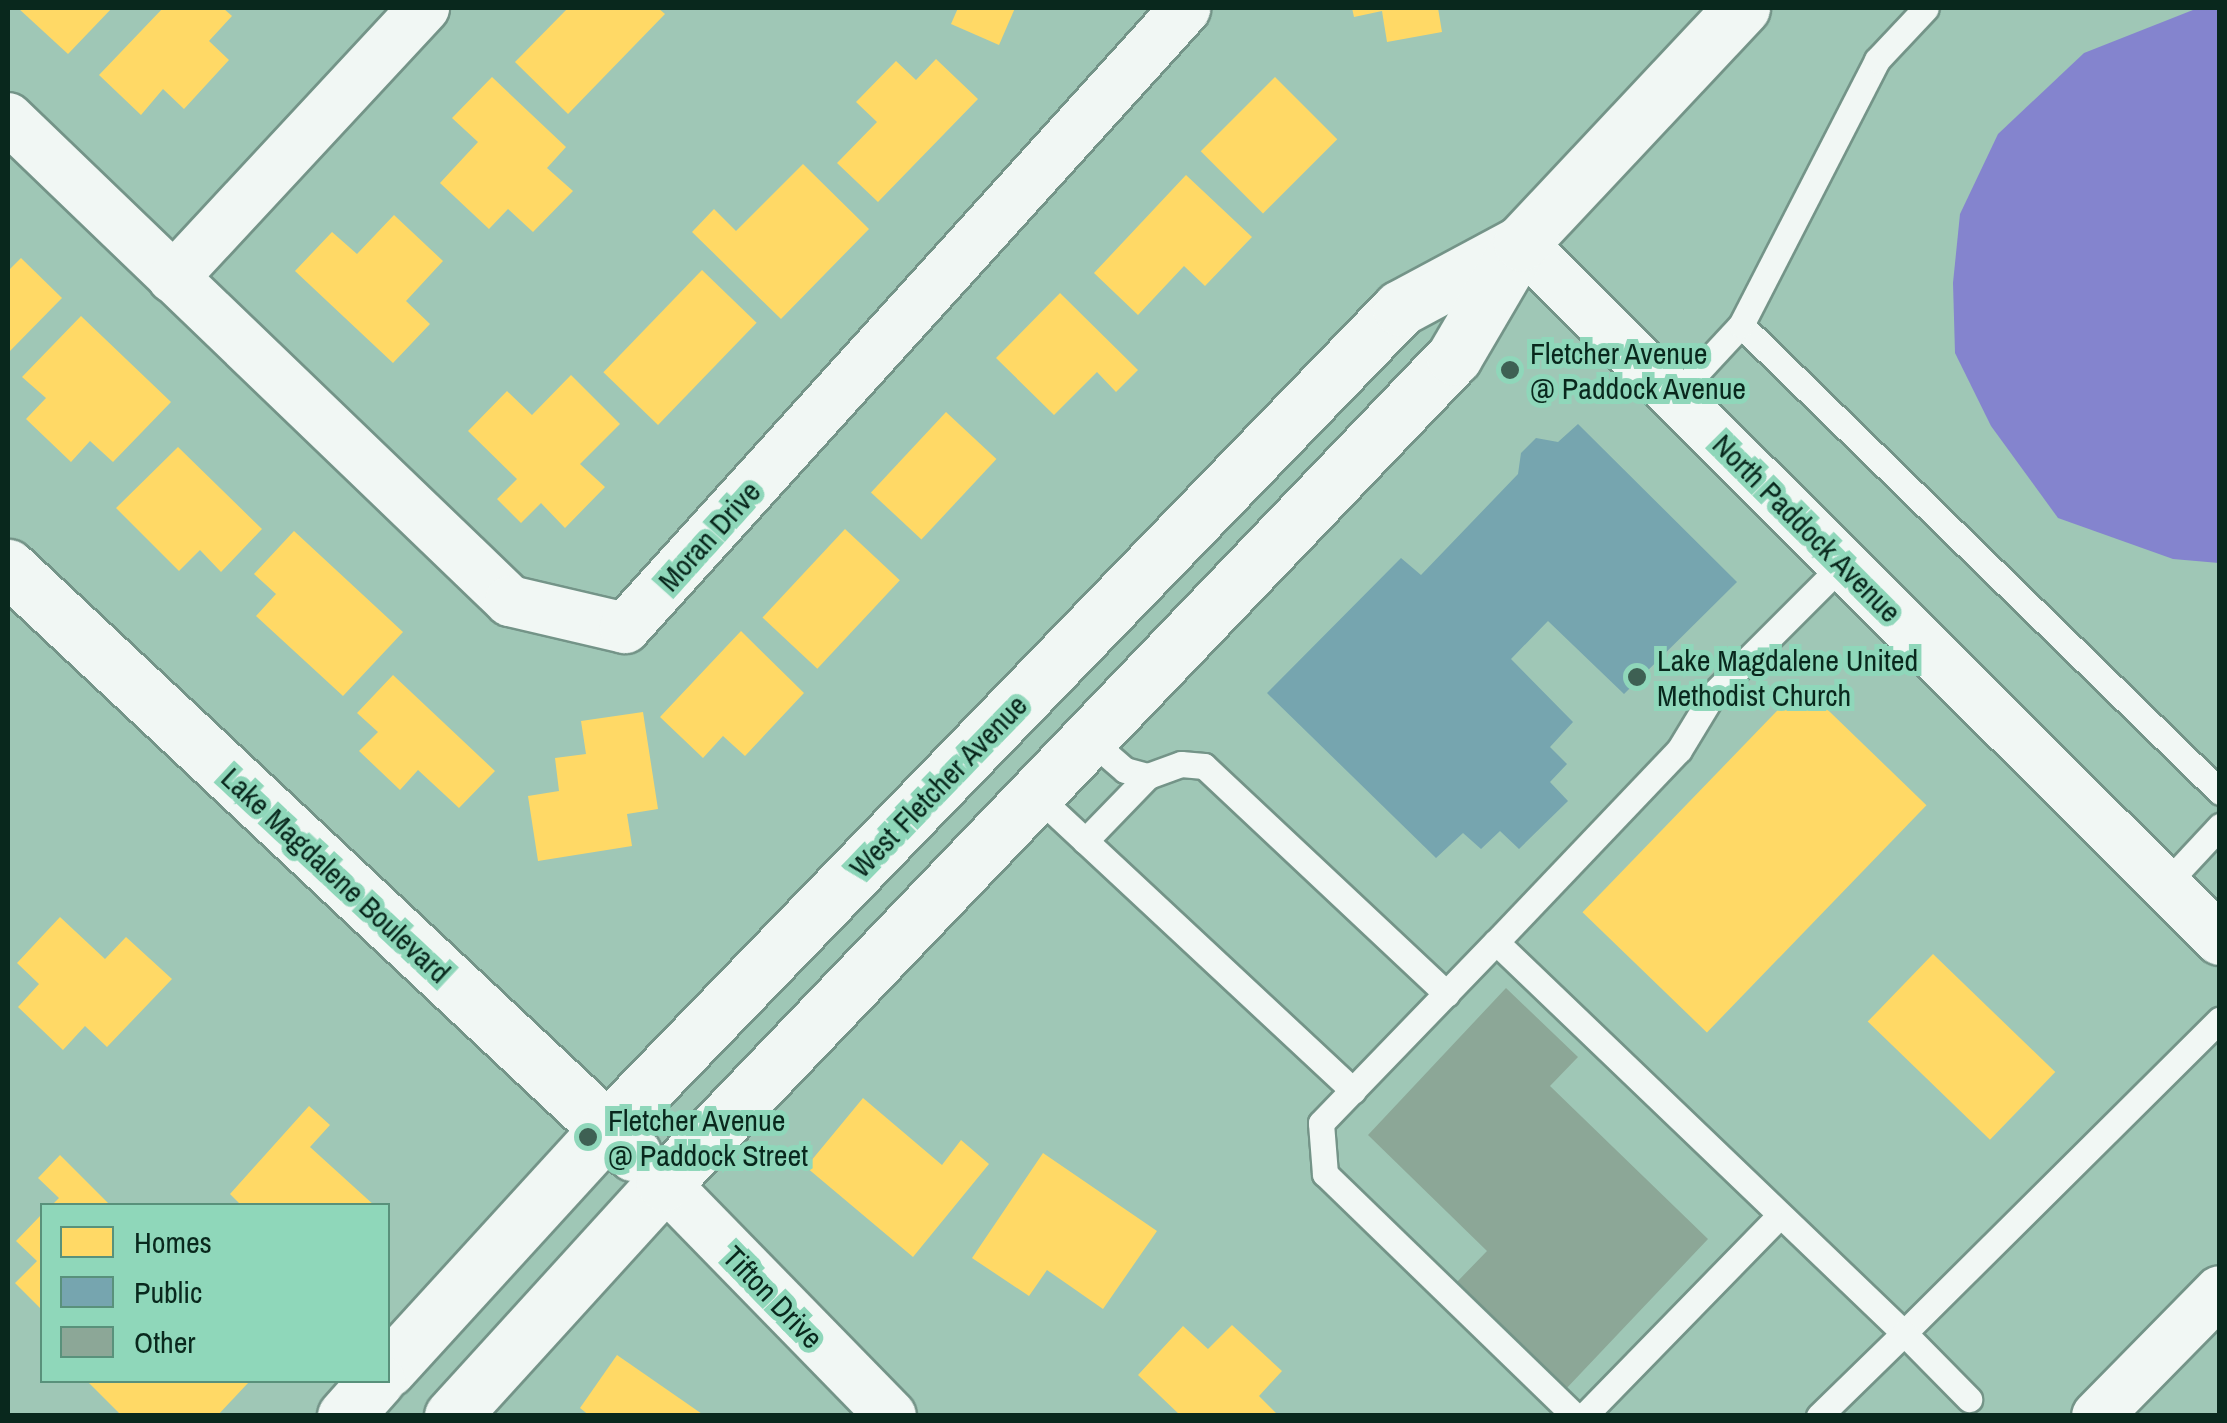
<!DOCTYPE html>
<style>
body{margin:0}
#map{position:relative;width:2227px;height:1423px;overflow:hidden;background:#9fc7b6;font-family:"Archivo Narrow",sans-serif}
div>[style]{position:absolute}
.water>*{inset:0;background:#8484ce}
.homes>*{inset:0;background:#ffd966;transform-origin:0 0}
.public>*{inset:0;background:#76a5af}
.building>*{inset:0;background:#8ca797}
.roads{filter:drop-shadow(2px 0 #749488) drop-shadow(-2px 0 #749488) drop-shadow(0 2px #749488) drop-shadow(0 -2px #749488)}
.lane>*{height:25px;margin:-12.5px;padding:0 12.5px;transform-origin:12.5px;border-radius:12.5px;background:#f1f7f4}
.street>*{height:50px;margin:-25px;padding:0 25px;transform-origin:25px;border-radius:25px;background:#f1f7f4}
.secondary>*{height:55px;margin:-27.5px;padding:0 27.5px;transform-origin:27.5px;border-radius:27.5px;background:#f1f7f4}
.dots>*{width:28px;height:28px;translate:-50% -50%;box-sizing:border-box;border:5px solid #8fd7ba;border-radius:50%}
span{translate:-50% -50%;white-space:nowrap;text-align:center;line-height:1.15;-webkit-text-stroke:10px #8fd7ba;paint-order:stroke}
.poi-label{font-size:30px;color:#09281d}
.left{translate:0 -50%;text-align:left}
.street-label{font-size:30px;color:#09281d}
.frame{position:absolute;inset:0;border:10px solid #09281d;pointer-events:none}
.legend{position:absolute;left:40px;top:1203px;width:350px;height:180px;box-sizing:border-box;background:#8fd7ba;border:2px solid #59917b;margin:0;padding:12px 18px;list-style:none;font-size:30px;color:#09281d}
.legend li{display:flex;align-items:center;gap:20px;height:50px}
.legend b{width:50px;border:2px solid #59917b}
</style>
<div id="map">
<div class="water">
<i style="clip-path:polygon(2198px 8px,2220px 8px,2219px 563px,2173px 559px,2058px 518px,1991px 426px,1955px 353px,1953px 283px,1960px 214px,1998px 134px,2084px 53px)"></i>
</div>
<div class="homes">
<i style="clip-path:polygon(18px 8px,112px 8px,68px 54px)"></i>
<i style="clip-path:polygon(163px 8px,223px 8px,232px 16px,209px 41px,229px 60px,184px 109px,163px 89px,141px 115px,99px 75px)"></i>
<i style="clip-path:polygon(568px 8px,658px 8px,665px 14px,568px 114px,515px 62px)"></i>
<i style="clip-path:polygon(958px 8px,1015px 8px,999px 45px,951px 24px)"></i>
<i style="clip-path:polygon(1352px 8px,1438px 8px,1442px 32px,1387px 42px,1382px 11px,1354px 17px)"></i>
<i style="clip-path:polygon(936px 59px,978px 99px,878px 202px,837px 163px,877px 122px,856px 102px,896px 61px,916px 80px)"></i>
<i style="clip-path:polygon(492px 77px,566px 147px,547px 168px,573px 191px,533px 232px,508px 209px,489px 229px,440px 183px,478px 142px,452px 118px)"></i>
<i style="left:1275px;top:77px;width:88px;height:105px;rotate:45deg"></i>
<i style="clip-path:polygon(803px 164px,869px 229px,781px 319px,692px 232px,714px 209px,736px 231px)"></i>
<i style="clip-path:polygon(1186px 175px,1252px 237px,1205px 286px,1184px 266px,1138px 315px,1094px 273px)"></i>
<i style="clip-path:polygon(394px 215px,443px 261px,406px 301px,430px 324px,393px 363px,295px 271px,332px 232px,357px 254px)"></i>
<i style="clip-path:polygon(21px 258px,62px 298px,8px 353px,8px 271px)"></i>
<i style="left:702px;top:270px;width:76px;height:142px;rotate:44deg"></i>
<i style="clip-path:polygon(1060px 293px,1138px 370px,1116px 392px,1097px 372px,1054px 415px,996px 358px)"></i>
<i style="clip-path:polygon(81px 316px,171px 402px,113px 462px,90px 441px,71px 462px,26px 419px,46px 398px,22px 377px)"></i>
<i style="clip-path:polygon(571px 375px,620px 424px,580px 464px,605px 487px,565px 528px,541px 503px,521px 523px,497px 499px,517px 479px,468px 431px,507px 391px,532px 415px)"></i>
<i style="left:946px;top:412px;width:69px;height:110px;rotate:43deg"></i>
<i style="clip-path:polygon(178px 447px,262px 529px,221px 572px,200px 550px,179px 571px,116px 508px)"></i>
<i style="left:845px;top:529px;width:75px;height:121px;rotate:43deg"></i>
<i style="clip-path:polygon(294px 531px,403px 632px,343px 696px,256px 616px,276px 594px,254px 574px)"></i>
<i style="clip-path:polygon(741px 631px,804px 693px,745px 756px,723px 736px,703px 758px,660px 717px)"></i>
<i style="clip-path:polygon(393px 675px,495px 771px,459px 808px,418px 770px,400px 790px,359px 751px,378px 732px,357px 713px)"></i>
<i style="left:1802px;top:685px;width:173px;height:316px;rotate:44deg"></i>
<i style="clip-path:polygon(643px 712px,658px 809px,627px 814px,632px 846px,538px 861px,528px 796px,559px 791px,555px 758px,586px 754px,581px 721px)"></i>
<i style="clip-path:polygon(60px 917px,105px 959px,126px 937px,172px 979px,107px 1047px,85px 1026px,63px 1050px,18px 1007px,39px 984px,17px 963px)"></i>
<i style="left:1933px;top:954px;width:170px;height:94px;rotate:44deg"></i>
<i style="clip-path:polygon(863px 1098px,942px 1165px,961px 1140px,989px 1164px,913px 1257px,806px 1167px)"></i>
<i style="clip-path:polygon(309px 1106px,330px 1125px,310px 1147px,375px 1206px,242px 1206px,230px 1194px)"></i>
<i style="clip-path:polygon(1043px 1153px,1157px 1231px,1103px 1309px,1047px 1270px,1029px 1296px,972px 1258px)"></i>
<i style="clip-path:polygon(60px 1155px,111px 1206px,51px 1206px,59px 1198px,38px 1178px)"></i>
<i style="clip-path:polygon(42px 1214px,42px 1310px,15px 1283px,37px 1261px,16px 1241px)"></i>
<i style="clip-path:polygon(1232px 1325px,1282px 1371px,1259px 1396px,1279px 1416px,1181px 1416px,1138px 1375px,1183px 1326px,1208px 1349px)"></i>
<i style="clip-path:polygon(617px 1355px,705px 1416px,590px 1416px,580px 1408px)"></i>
<i style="clip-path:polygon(86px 1380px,245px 1380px,248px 1383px,217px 1416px,122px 1416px)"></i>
</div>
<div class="public">
<i style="clip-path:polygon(1578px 424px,1737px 582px,1624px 694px,1548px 621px,1511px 659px,1573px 722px,1550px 747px,1567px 764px,1550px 782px,1568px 801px,1519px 849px,1500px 831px,1481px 849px,1463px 833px,1436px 858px,1267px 693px,1401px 558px,1421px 575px,1518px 474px,1521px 453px,1536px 438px,1558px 442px)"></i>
</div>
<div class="building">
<i style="clip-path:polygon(1506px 988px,1578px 1057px,1550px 1086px,1708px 1239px,1564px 1391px,1455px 1284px,1487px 1251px,1368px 1135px)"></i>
</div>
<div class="roads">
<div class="lane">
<i style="left:1741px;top:325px;width:669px;rotate:44.27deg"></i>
<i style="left:1675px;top:396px;width:97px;rotate:-47.1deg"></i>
<i style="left:1741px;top:325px;width:298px;rotate:-62.8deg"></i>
<i style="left:1877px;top:60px;width:71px;rotate:-46.7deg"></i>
<i style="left:1088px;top:738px;width:49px;rotate:40.9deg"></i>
<i style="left:1125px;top:770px;width:24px;rotate:15deg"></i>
<i style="left:1148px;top:776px;width:35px;rotate:-20deg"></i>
<i style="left:1181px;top:764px;width:23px;rotate:5deg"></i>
<i style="left:1204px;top:766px;width:333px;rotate:43.2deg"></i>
<i style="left:1035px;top:794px;width:435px;rotate:43deg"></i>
<i style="left:1085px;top:841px;width:91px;rotate:-45.9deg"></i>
<i style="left:2165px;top:885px;width:81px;rotate:-47deg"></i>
<i style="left:1496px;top:942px;width:265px;rotate:-46.4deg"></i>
<i style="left:1679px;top:750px;width:66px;rotate:-58.7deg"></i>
<i style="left:1713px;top:694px;width:184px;rotate:-45deg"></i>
<i style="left:1575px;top:1416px;width:348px;rotate:-135.9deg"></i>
<i style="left:1325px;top:1174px;width:51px;rotate:-94.5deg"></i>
<i style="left:1321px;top:1123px;width:252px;rotate:-46deg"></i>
<i style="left:1496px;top:942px;width:565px;rotate:43.78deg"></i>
<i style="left:1904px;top:1333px;width:445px;rotate:-44.8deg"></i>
<i style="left:1584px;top:1416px;width:279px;rotate:-45.7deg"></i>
<i style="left:1819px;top:1416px;width:119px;rotate:-44.3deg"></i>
<i style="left:1904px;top:1333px;width:93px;rotate:45.4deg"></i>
</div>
<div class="street">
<i style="left:8px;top:118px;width:697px;rotate:43.89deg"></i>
<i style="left:510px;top:601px;width:118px;rotate:13.2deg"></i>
<i style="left:625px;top:628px;width:835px;rotate:-47.86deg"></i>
<i style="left:1521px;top:243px;width:987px;rotate:44.92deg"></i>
<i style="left:173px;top:278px;width:369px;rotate:-47.1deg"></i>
<i style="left:664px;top:1183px;width:325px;rotate:45.7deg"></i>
<i style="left:2097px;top:1416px;width:175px;rotate:-45.5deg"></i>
</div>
<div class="secondary">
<i style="left:8px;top:567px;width:857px;rotate:43.16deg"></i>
<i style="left:388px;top:1369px;width:325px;rotate:-47.6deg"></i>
<i style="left:607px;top:1129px;width:1141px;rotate:-45.99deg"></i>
<i style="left:1400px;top:308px;width:137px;rotate:-28.2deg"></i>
<i style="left:345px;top:1416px;width:48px;rotate:-48.4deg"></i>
<i style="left:452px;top:1416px;width:315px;rotate:-47.7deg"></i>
<i style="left:664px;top:1183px;width:1143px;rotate:-46.28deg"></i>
<i style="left:1454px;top:357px;width:132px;rotate:-59.6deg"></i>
<i style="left:1521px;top:243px;width:323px;rotate:-46.8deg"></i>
</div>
</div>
<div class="dots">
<i style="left:1510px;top:370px;background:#3e6053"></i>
<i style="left:1637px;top:677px;background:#3e6053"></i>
<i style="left:588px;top:1137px;background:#3e6053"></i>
</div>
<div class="poi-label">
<span class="left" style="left:1530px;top:370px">Fletcher Avenue<br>@ Paddock Avenue</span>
<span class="left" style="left:1657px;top:677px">Lake Magdalene United<br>Methodist Church</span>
<span class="left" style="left:608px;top:1137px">Fletcher Avenue<br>@ Paddock Street</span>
</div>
<div class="street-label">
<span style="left:1807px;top:528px;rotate:45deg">North Paddock Avenue</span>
<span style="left:709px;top:536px;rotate:-48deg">Moran Drive</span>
<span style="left:938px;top:786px;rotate:-46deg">West Fletcher Avenue</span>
<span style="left:336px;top:875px;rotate:43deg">Lake Magdalene Boulevard</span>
<span style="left:773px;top:1297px;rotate:46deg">Tifton Drive</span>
</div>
<div class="frame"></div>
<ul class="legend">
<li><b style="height:28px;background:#ffd966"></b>Homes</li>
<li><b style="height:28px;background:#76a5af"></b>Public</li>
<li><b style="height:28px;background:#8ca797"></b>Other</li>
</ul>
</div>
